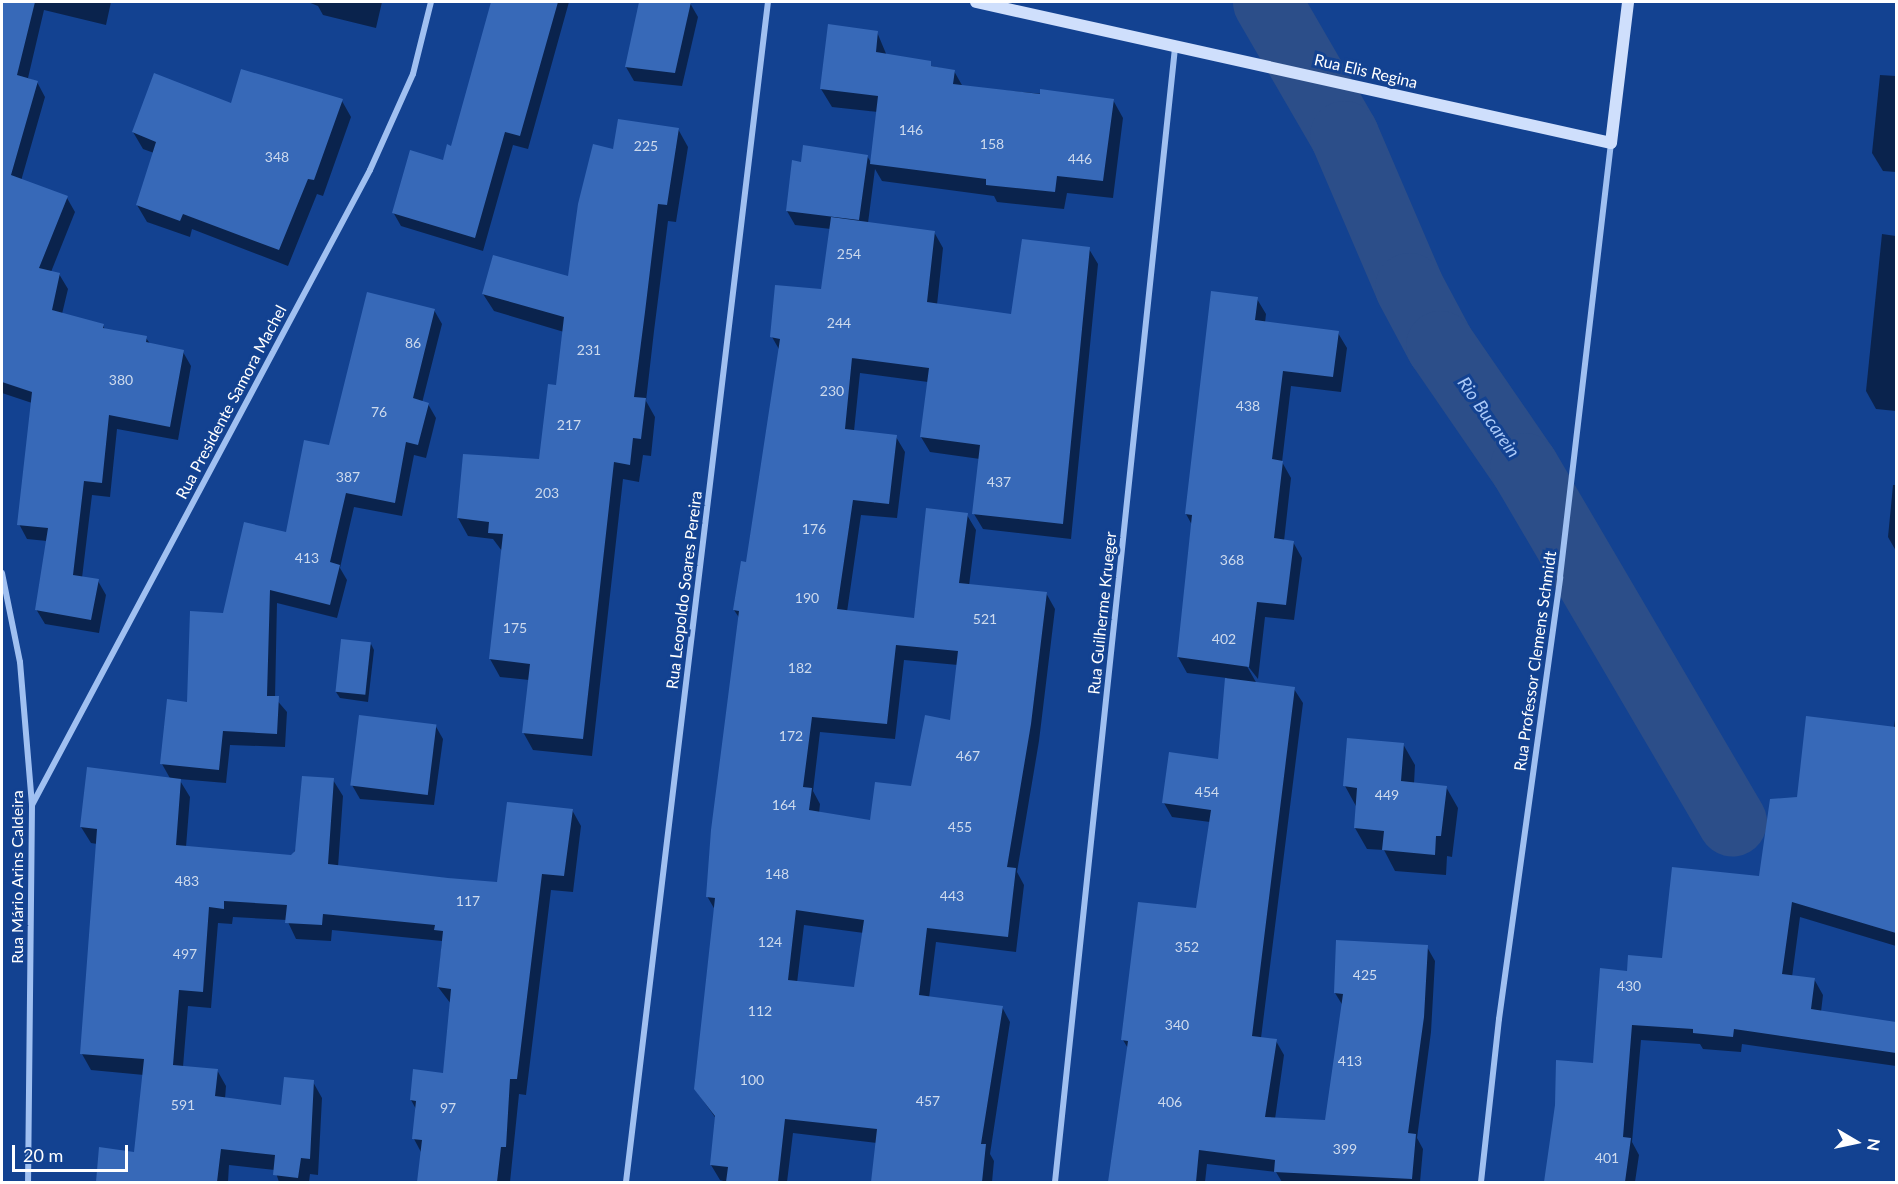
<!DOCTYPE html>
<meta charset="utf-8">
<style>
body{margin:0}
#map{position:relative;width:1898px;height:1184px;overflow:hidden;background:#134291;font-family:Lato,sans-serif}
div>[style]{position:absolute}
.shadow>*{inset:0;background:#0007}
.river>*{height:69px;margin:-34.5px;padding:0 34.5px;transform-origin:34.5px;border-radius:34.5px;background:#2c4e89}
.building>*{inset:0;background:#3769b8;transform-origin:0 0}
.street>*{height:6px;margin:-3px;padding:0 3px;transform-origin:3px;border-radius:3px;background:#a0c0f1}
.secondary>*{height:12px;margin:-6px;padding:0 6px;transform-origin:6px;border-radius:6px;background:#cfdffc}
span{translate:-50% -50%;white-space:nowrap;text-align:center;line-height:1.15;-webkit-text-stroke:6px #134291;paint-order:stroke}
.number-label{font-size:14px;color:#cddaed}
.number-label span{-webkit-text-stroke-width:0}
.street-label{font-size:16px;color:#fff}
.water-label{font-size:18px;color:#accaf8;font-style:italic}
.frame{position:absolute;inset:0;border:3px solid #fff;pointer-events:none}
.north{position:absolute;left:1826px;top:1112px;width:60px;height:60px;-webkit-text-stroke:4px #134291;paint-order:stroke;rotate:99deg;font-size:16px;font-weight:700;line-height:24px;text-align:center;color:#fff}
.north::after{content:'';display:block;margin:auto;width:21px;height:27px;background:#fff;clip-path:polygon(50% 0,100% 100%,50% 72%,0 100%)}
.scale{position:absolute;left:12px;top:1145px;width:116px;height:27px;box-sizing:border-box;border:3px solid #fff;border-top:0;padding-left:8px;font-size:18px;line-height:21px;white-space:nowrap;color:#fff;-webkit-text-stroke:4px #134291;paint-order:stroke}
</style>
<div id="map">
<div class="shadow">
<i style="clip-path:polygon(2px 2px,111px 2px,106px 25px,44px 10px,28px 78px,37px 82px,45px 97px,21px 181px,67px 198px,75px 212px,51px 272px,59px 274px,68px 289px,62px 314px,103px 325px,105px 330px,146px 338px,151px 345px,183px 352px,191px 366px,178px 440px,117px 429px,110px 497px,92px 495px,82px 578px,98px 581px,106px 595px,99px 633px,45px 624px,36px 609px,47px 541px,27px 539px,19px 524px,32px 403px,2px 393px)"></i>
<i style="clip-path:polygon(308px 2px,382px 2px,376px 28px,323px 15px,318px 6px)"></i>
<i style="clip-path:polygon(493px 2px,569px 2px,528px 149px,513px 145px,483px 251px,401px 226px,393px 212px,444px 162px,452px 148px)"></i>
<i style="clip-path:polygon(641px 2px,690px 3px,698px 17px,682px 86px,634px 81px,626px 67px)"></i>
<i style="clip-path:polygon(evenodd,877px 32px,887px 56px,954px 71px,963px 87px,1113px 100px,1123px 118px,1113px 198px,1067px 193px,1064px 209px,997px 202px,994px 196px,882px 181px,875px 169px,868px 223px,934px 232px,943px 248px,937px 305px,1012px 315px,1089px 249px,1098px 264px,1071px 539px,983px 529px,974px 514px,980px 459px,930px 452px,921px 437px,928px 382px,860px 373px,854px 431px,896px 437px,905px 452px,897px 518px,861px 515px,847px 612px,915px 619px,967px 515px,976px 530px,969px 586px,1046px 593px,1055px 609px,1039px 741px,1017px 872px,1024px 885px,1016px 952px,936px 942px,929px 998px,1002px 1007px,1010px 1022px,990px 1154px,994px 1161px,992px 1182px,872px 1182px,877px 1143px,793px 1133px,787px 1182px,727px 1182px,720px 1180px,711px 1165px,717px 1120px,695px 1089px,715px 910px,707px 896px,740px 619px,734px 610px,748px 563px,780px 351px,772px 337px,822px 291px,831px 229px,795px 225px,787px 211px,803px 164px,867px 156px,872px 164px,878px 112px,832px 107px,821px 89px,877px 32px,904px 660px,958px 665px,951px 722px,912px 787px,872px 822px,819px 814px,820px 804px,813px 791px,820px 732px,895px 739px,904px 660px,877px 32px,804px 925px,864px 933px,855px 989px,797px 983px,804px 925px)"></i>
<i style="clip-path:polygon(1880px 75px,1896px 76px,1896px 172px,1883px 171px,1872px 153px)"></i>
<i style="clip-path:polygon(342px 101px,351px 117px,323px 196px,317px 194px,288px 266px,192px 229px,190px 237px,147px 222px,137px 205px,154px 153px,143px 149px,133px 132px,232px 105px)"></i>
<i style="clip-path:polygon(678px 129px,688px 147px,676px 222px,668px 221px,654px 331px,646px 401px,655px 417px,651px 456px,643px 455px,639px 482px,623px 479px,592px 756px,533px 750px,523px 732px,529px 680px,500px 677px,490px 659px,502px 551px,493px 539px,468px 536px,458px 518px,540px 461px,557px 387px,564px 332px,494px 311px,483px 294px,569px 278px,615px 150px)"></i>
<i style="clip-path:polygon(1882px 234px,1896px 236px,1896px 411px,1876px 409px,1866px 391px)"></i>
<i style="clip-path:polygon(1212px 293px,1257px 299px,1266px 314px,1265px 323px,1338px 333px,1347px 348px,1341px 392px,1291px 386px,1282px 462px,1291px 478px,1284px 541px,1293px 542px,1302px 558px,1294px 620px,1265px 617px,1258px 679px,1244px 661px,1257px 684px,1294px 689px,1303px 703px,1261px 1038px,1276px 1041px,1284px 1055px,1275px 1119px,1326px 1122px,1343px 1006px,1335px 993px,1427px 947px,1435px 961px,1431px 1032px,1417px 1138px,1423px 1149px,1420px 1182px,1282px 1182px,1276px 1172px,1207px 1164px,1205px 1182px,1110px 1182px,1129px 1050px,1123px 1040px,1197px 910px,1210px 822px,1172px 817px,1164px 803px,1219px 760px,1227px 678px,1187px 673px,1178px 657px,1192px 525px,1186px 514px)"></i>
<i style="clip-path:polygon(434px 310px,442px 324px,422px 403px,428px 404px,436px 418px,426px 458px,414px 455px,402px 516px,354px 507px,340px 568px,347px 580px,337px 618px,277px 603px,275px 698px,287px 712px,285px 747px,230px 745px,226px 783px,179px 779px,190px 797px,186px 847px,292px 856px,333px 780px,343px 796px,338px 867px,499px 884px,572px 810px,581px 826px,573px 892px,551px 890px,526px 1095px,519px 1094px,510px 1182px,419px 1182px,422px 1154px,414px 1139px,416px 1109px,411px 1100px,444px 1075px,451px 1004px,438px 987px,442px 941px,332px 930px,331px 941px,296px 939px,287px 920px,233px 917px,232px 924px,218px 923px,211px 1008px,188px 1006px,183px 1067px,217px 1070px,226px 1086px,225px 1099px,282px 1107px,313px 1082px,322px 1098px,318px 1175px,310px 1174px,309px 1182px,279px 1182px,275px 1170px,229px 1165px,228px 1182px,97px 1182px,100px 1149px,136px 1154px,144px 1075px,91px 1070px,82px 1054px,97px 844px,91px 843px,81px 827px,171px 780px,162px 764px,224px 614px,288px 534px,330px 447px)"></i>
<i style="clip-path:polygon(1893px 485px,1896px 485px,1896px 551px,1888px 537px)"></i>
<i style="clip-path:polygon(371px 644px,374px 650px,368px 702px,340px 698px,336px 692px)"></i>
<i style="clip-path:polygon(1896px 711px,1896px 946px,1800px 917px,1792px 977px,1814px 979px,1823px 995px,1821px 1012px,1896px 1023px,1896px 1066px,1742px 1044px,1741px 1052px,1703px 1049px,1700px 1044px,1641px 1040px,1632px 1142px,1639px 1155px,1635px 1182px,1546px 1182px,1556px 1105px,1595px 1065px,1628px 972px,1664px 959px,1760px 878px,1799px 799px,1894px 728px)"></i>
<i style="clip-path:polygon(435px 725px,443px 739px,434px 805px,360px 799px,352px 785px)"></i>
<i style="clip-path:polygon(1403px 744px,1415px 765px,1414px 784px,1446px 787px,1458px 808px,1452px 857px,1447px 856px,1446px 875px,1395px 871px,1384px 850px,1367px 849px,1355px 828px,1357px 808px,1345px 786px)"></i>
</div>
<div class="river">
<i style="left:1267px;top:2px;width:154px;rotate:59.9deg"></i>
<i style="left:1344px;top:135px;width:165px;rotate:66.8deg"></i>
<i style="left:1409px;top:287px;width:66px;rotate:61.9deg"></i>
<i style="left:1440px;top:345px;width:148px;rotate:55.5deg"></i>
<i style="left:1524px;top:467px;width:411px;rotate:59.6deg"></i>
</div>
<div class="building">
<i style="clip-path:polygon(2px 2px,35px 2px,17px 75px,38px 81px,11px 175px,68px 196px,39px 268px,60px 273px,52px 310px,104px 324px,103px 328px,147px 336px,146px 342px,184px 350px,170px 427px,109px 415px,102px 483px,84px 481px,73px 575px,99px 579px,91px 620px,35px 610px,48px 528px,17px 525px,32px 392px,2px 382px)"></i>
<i style="clip-path:polygon(491px 2px,558px 2px,520px 136px,505px 132px,475px 238px,392px 213px,410px 150px,443px 160px,447px 144px,451px 146px)"></i>
<i style="clip-path:polygon(639px 2px,691px 2px,675px 73px,625px 67px)"></i>
<i style="clip-path:polygon(828px 24px,878px 31px,876px 52px,931px 61px,931px 66px,955px 70px,953px 84px,1040px 94px,1040px 89px,1114px 99px,1103px 181px,1057px 176px,1055px 192px,986px 185px,986px 179px,870px 164px,878px 96px,820px 89px)"></i>
<i style="clip-path:polygon(241px 69px,343px 99px,314px 180px,308px 179px,279px 250px,183px 214px,180px 221px,136px 205px,156px 142px,132px 132px,154px 73px,231px 103px)"></i>
<i style="clip-path:polygon(618px 119px,679px 128px,667px 205px,658px 204px,645px 312px,634px 397px,646px 398px,641px 439px,633px 438px,630px 465px,614px 462px,583px 739px,522px 733px,530px 664px,489px 659px,503px 534px,488px 533px,489px 522px,457px 518px,463px 454px,539px 459px,548px 384px,556px 385px,564px 317px,482px 294px,493px 255px,568px 276px,578px 204px,593px 144px,613px 149px)"></i>
<i style="clip-path:polygon(803px 145px,868px 155px,859px 220px,786px 211px,792px 160px,801px 162px)"></i>
<i style="clip-path:polygon(evenodd,831px 217px,935px 231px,927px 302px,1011px 314px,1022px 239px,1090px 247px,1063px 524px,972px 514px,980px 445px,920px 437px,929px 368px,852px 358px,845px 429px,897px 435px,889px 504px,853px 500px,837px 609px,914px 618px,926px 508px,968px 513px,959px 583px,1047px 592px,1031px 724px,1007px 867px,1016px 868px,1008px 937px,927px 928px,919px 995px,1003px 1006px,981px 1144px,986px 1144px,982px 1182px,871px 1182px,877px 1129px,785px 1119px,778px 1182px,726px 1182px,728px 1167px,710px 1165px,715px 1116px,694px 1089px,715px 898px,706px 897px,711px 830px,739px 611px,733px 610px,741px 561px,746px 562px,780px 339px,770px 337px,775px 285px,821px 289px,831px 217px,896px 645px,958px 651px,950px 720px,925px 715px,911px 786px,875px 782px,870px 820px,809px 810px,812px 788px,803px 787px,812px 717px,887px 724px,896px 645px,831px 217px,796px 910px,864px 920px,854px 987px,788px 980px,796px 910px)"></i>
<i style="clip-path:polygon(1211px 291px,1258px 297px,1255px 320px,1339px 331px,1333px 377px,1283px 371px,1272px 459px,1283px 461px,1274px 538px,1294px 541px,1286px 605px,1257px 602px,1249px 667px,1177px 657px,1192px 515px,1185px 514px)"></i>
<i style="clip-path:polygon(367px 292px,435px 309px,413px 398px,429px 403px,418px 445px,406px 442px,395px 503px,346px 493px,330px 562px,340px 565px,330px 605px,270px 590px,267px 696px,279px 696px,277px 734px,223px 731px,219px 770px,160px 764px,167px 699px,187px 702px,190px 611px,223px 613px,244px 522px,286px 532px,304px 440px,329px 445px)"></i>
<i style="left:341px;top:639px;width:30px;height:53px;rotate:6deg"></i>
<i style="clip-path:polygon(1225px 678px,1295px 687px,1252px 1036px,1277px 1039px,1265px 1117px,1325px 1120px,1343px 994px,1334px 993px,1336px 940px,1428px 945px,1424px 1017px,1408px 1133px,1416px 1134px,1412px 1179px,1274px 1172px,1275px 1160px,1199px 1150px,1196px 1182px,1108px 1182px,1128px 1041px,1121px 1040px,1138px 902px,1196px 908px,1211px 810px,1162px 803px,1169px 752px,1218px 759px)"></i>
<i style="left:359px;top:715px;width:78px;height:71px;rotate:7deg"></i>
<i style="clip-path:polygon(1806px 716px,1896px 727px,1896px 933px,1792px 902px,1782px 974px,1815px 978px,1811px 1009px,1896px 1022px,1896px 1053px,1734px 1029px,1733px 1037px,1693px 1033px,1693px 1029px,1632px 1025px,1623px 1137px,1631px 1138px,1625px 1182px,1544px 1182px,1555px 1105px,1556px 1060px,1593px 1063px,1600px 968px,1627px 971px,1628px 955px,1662px 958px,1672px 867px,1759px 876px,1770px 799px,1797px 797px)"></i>
<i style="clip-path:polygon(1347px 738px,1404px 743px,1401px 781px,1447px 786px,1441px 836px,1436px 836px,1435px 855px,1382px 850px,1384px 831px,1354px 828px,1357px 788px,1343px 786px)"></i>
<i style="clip-path:polygon(87px 767px,181px 779px,176px 845px,291px 855px,295px 851px,302px 776px,334px 778px,328px 864px,448px 878px,497px 882px,507px 802px,573px 809px,564px 876px,542px 874px,517px 1079px,510px 1079px,506px 1147px,501px 1147px,497px 1182px,417px 1182px,422px 1140px,412px 1139px,416px 1101px,410px 1100px,413px 1069px,443px 1073px,451px 989px,437px 987px,443px 931px,434px 930px,435px 925px,323px 914px,322px 925px,285px 923px,287px 905px,224px 901px,224px 909px,209px 907px,203px 992px,179px 990px,173px 1065px,218px 1069px,215px 1096px,281px 1105px,284px 1077px,314px 1080px,310px 1159px,301px 1158px,298px 1178px,273px 1175px,275px 1155px,221px 1149px,217px 1182px,96px 1182px,99px 1147px,134px 1152px,144px 1059px,80px 1054px,97px 829px,80px 827px)"></i>
</div>
<div class="street">
<i style="left:2px;top:573px;width:91px;rotate:78.6deg"></i>
<i style="left:20px;top:662px;width:144px;rotate:85.2deg"></i>
<i style="left:32px;top:805px;width:377px;rotate:90.6deg"></i>
<i style="left:32px;top:805px;width:719px;rotate:-61.97deg"></i>
<i style="left:370px;top:170px;width:105px;rotate:-65.9deg"></i>
<i style="left:413px;top:74px;width:74px;rotate:-76deg"></i>
<i style="left:626px;top:1182px;width:1189px;rotate:-83.14deg"></i>
<i style="left:1055px;top:1182px;width:1141px;rotate:-83.96deg"></i>
<i style="left:1481px;top:1182px;width:164px;rotate:-83.7deg"></i>
<i style="left:1499px;top:1019px;width:446px;rotate:-82.1deg"></i>
<i style="left:1560px;top:577px;width:437px;rotate:-83.3deg"></i>
</div>
<div class="secondary">
<i style="left:976px;top:2px;width:650px;rotate:12.52deg"></i>
<i style="left:1611px;top:143px;width:142px;rotate:-83.1deg"></i>
</div>
<div class="number-label">
<span style="left:911px;top:130px">146</span>
<span style="left:992px;top:144px">158</span>
<span style="left:646px;top:146px">225</span>
<span style="left:277px;top:157px">348</span>
<span style="left:1080px;top:159px">446</span>
<span style="left:849px;top:254px">254</span>
<span style="left:839px;top:323px">244</span>
<span style="left:413px;top:343px">86</span>
<span style="left:589px;top:350px">231</span>
<span style="left:121px;top:380px">380</span>
<span style="left:832px;top:391px">230</span>
<span style="left:1248px;top:406px">438</span>
<span style="left:379px;top:412px">76</span>
<span style="left:569px;top:425px">217</span>
<span style="left:348px;top:477px">387</span>
<span style="left:999px;top:482px">437</span>
<span style="left:547px;top:493px">203</span>
<span style="left:814px;top:529px">176</span>
<span style="left:307px;top:558px">413</span>
<span style="left:1232px;top:560px">368</span>
<span style="left:807px;top:598px">190</span>
<span style="left:985px;top:619px">521</span>
<span style="left:515px;top:628px">175</span>
<span style="left:1224px;top:639px">402</span>
<span style="left:800px;top:668px">182</span>
<span style="left:791px;top:736px">172</span>
<span style="left:968px;top:756px">467</span>
<span style="left:1207px;top:792px">454</span>
<span style="left:1387px;top:795px">449</span>
<span style="left:784px;top:805px">164</span>
<span style="left:960px;top:827px">455</span>
<span style="left:777px;top:874px">148</span>
<span style="left:187px;top:881px">483</span>
<span style="left:952px;top:896px">443</span>
<span style="left:468px;top:901px">117</span>
<span style="left:770px;top:942px">124</span>
<span style="left:1187px;top:947px">352</span>
<span style="left:185px;top:954px">497</span>
<span style="left:1365px;top:975px">425</span>
<span style="left:1629px;top:986px">430</span>
<span style="left:760px;top:1011px">112</span>
<span style="left:1177px;top:1025px">340</span>
<span style="left:1350px;top:1061px">413</span>
<span style="left:752px;top:1080px">100</span>
<span style="left:928px;top:1101px">457</span>
<span style="left:1170px;top:1102px">406</span>
<span style="left:183px;top:1105px">591</span>
<span style="left:448px;top:1108px">97</span>
<span style="left:1345px;top:1149px">399</span>
<span style="left:1607px;top:1158px">401</span>
</div>
<div class="street-label">
<span style="left:1366px;top:71px;rotate:13deg">Rua Elis Regina</span>
<span style="left:231px;top:402px;rotate:-62deg">Rua Presidente Samora Machel</span>
<span style="left:684px;top:590px;rotate:-83deg">Rua Leopoldo Soares Pereira</span>
<span style="left:1102px;top:613px;rotate:-84deg">Rua Guilherme Krueger</span>
<span style="left:1535px;top:661px;rotate:-82deg">Rua Professor Clemens Schmidt</span>
<span style="left:17px;top:877px;rotate:-90deg">Rua Mário Arins Caldeira</span>
</div>
<div class="water-label">
<span style="left:1489px;top:417px;rotate:55deg">Rio Bucarein</span>
</div>
<div class="frame"></div>
<div class="north">N</div>
<div class="scale">20 m</div>
</div>
